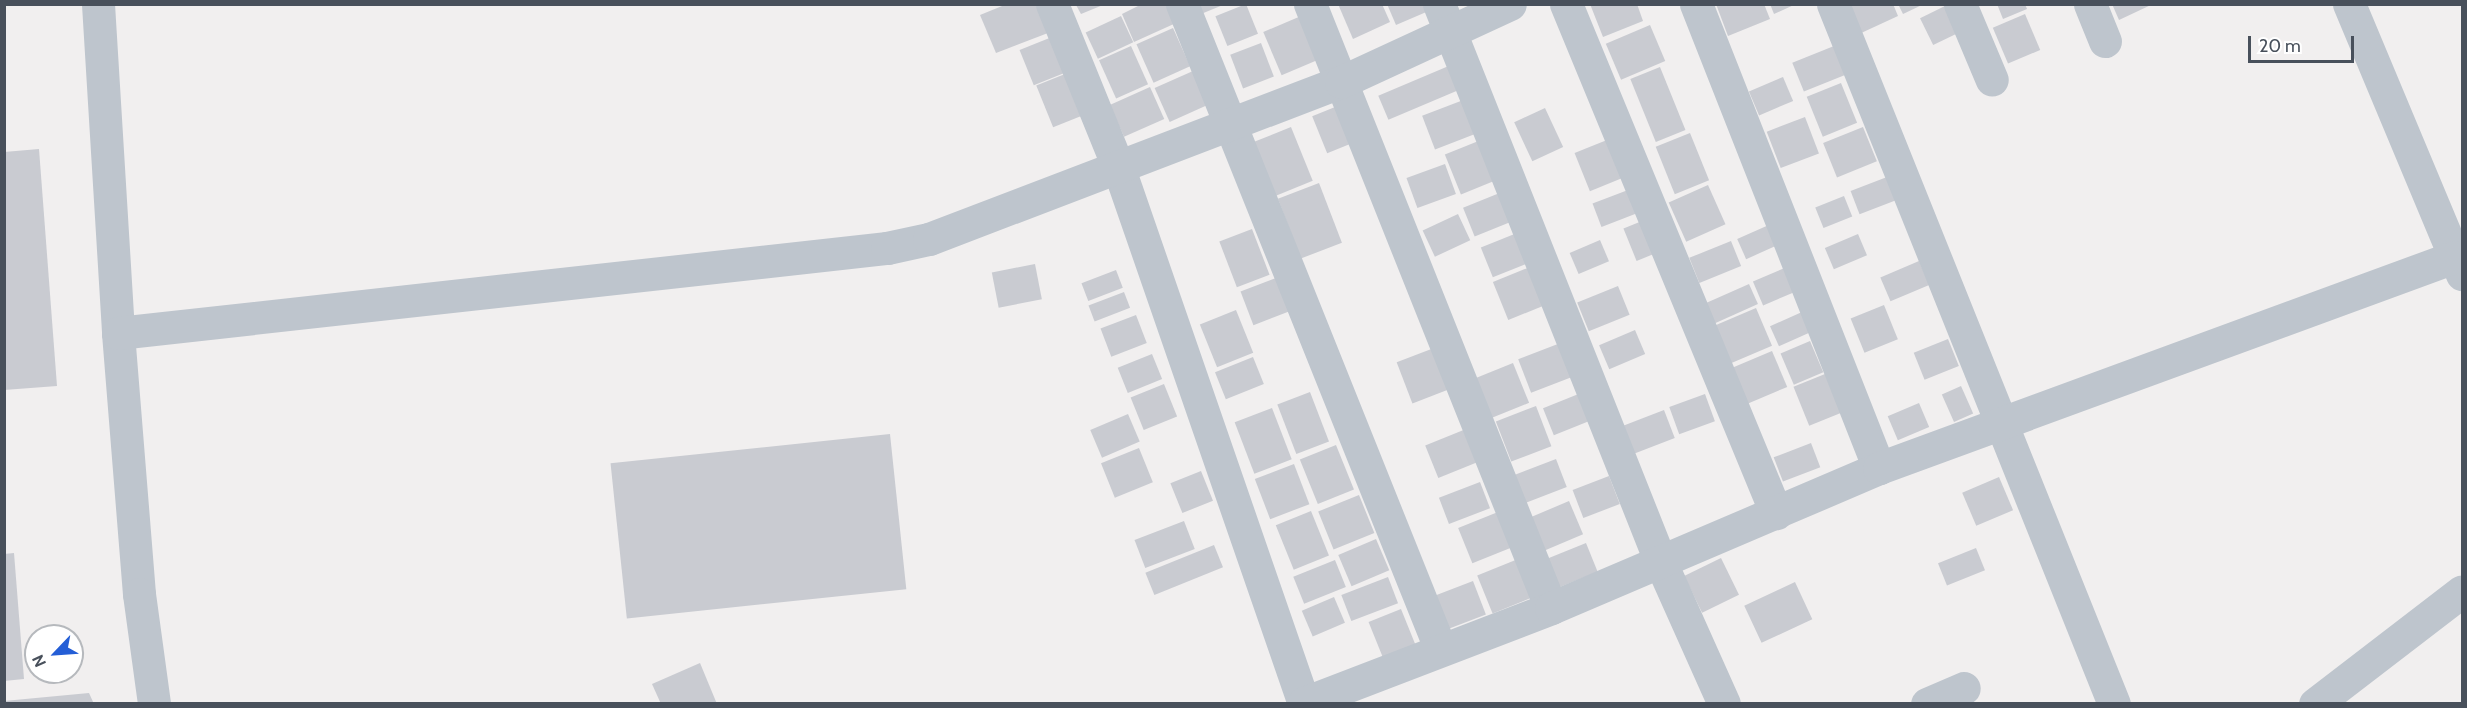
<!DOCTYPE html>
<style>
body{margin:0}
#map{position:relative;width:2467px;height:708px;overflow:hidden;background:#f1efef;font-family:Cabin,sans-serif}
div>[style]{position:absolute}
.building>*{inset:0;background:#c9cbd1;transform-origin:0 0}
.minor>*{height:33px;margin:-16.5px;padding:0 16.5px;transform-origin:16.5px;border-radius:16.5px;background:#bec5cd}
span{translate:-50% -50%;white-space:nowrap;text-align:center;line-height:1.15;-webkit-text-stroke:5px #fff;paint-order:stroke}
.frame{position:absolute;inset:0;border:6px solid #48505b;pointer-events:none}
.north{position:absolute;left:24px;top:624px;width:60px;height:60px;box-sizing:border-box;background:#fff;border:2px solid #b6b9bd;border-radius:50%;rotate:245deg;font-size:16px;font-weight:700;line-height:24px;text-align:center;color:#48505b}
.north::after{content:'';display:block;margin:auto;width:21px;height:27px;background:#245ed6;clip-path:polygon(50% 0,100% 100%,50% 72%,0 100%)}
.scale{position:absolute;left:2248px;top:36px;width:106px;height:27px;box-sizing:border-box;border:3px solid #48505b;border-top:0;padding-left:8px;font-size:18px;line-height:21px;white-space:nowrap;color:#48505b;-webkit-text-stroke:4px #fff;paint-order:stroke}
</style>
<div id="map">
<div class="building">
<i style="clip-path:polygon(1007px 4px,1036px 4px,1048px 33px,996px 53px,980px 15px)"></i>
<i style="clip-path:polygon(1142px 4px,1168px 4px,1176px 23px,1134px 42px,1122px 14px)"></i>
<i style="left:1246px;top:4px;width:32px;height:33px;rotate:68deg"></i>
<i style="clip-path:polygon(1338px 4px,1382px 4px,1390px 22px,1353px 39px)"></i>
<i style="clip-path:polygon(1387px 4px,1428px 4px,1431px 10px,1396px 25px)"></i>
<i style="clip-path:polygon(1590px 4px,1637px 4px,1643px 21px,1603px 37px)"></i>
<i style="clip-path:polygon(1716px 4px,1764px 4px,1770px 19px,1728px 36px)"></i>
<i style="clip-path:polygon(1770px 4px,1796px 4px,1774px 14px)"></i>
<i style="clip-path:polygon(1846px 4px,1893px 4px,1898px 16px,1859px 34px)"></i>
<i style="clip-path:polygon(1898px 4px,1924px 4px,1903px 14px)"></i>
<i style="clip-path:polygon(1997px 4px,2025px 4px,2027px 9px,2003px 19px)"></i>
<i style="clip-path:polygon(2112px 4px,2153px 4px,2119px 20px)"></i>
<i style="clip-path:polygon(1076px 5px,1103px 5px,1081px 14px)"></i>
<i style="clip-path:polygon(1197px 5px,1223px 5px,1201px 14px)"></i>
<i style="left:1947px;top:5px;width:30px;height:30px;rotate:64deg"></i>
<i style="left:2025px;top:14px;width:39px;height:35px;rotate:67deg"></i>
<i style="left:1121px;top:16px;width:29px;height:39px;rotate:65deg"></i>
<i style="left:1301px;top:16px;width:47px;height:41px;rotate:67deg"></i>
<i style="left:1650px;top:25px;width:39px;height:48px;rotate:67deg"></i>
<i style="left:1173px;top:28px;width:42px;height:40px;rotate:66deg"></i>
<i style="left:1052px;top:37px;width:38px;height:35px;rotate:68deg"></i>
<i style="left:1261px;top:43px;width:36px;height:33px;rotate:69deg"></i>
<i style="left:1131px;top:46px;width:42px;height:35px;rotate:66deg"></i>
<i style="left:1834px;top:46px;width:31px;height:45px;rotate:68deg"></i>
<i style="left:1451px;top:65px;width:26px;height:79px;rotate:67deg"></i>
<i style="left:1660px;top:67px;width:68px;height:32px;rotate:68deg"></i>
<i style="left:1193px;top:71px;width:37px;height:42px;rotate:66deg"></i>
<i style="left:1065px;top:74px;width:45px;height:31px;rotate:68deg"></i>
<i style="left:1783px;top:77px;width:26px;height:37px;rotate:67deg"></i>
<i style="left:1841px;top:83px;width:43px;height:37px;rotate:68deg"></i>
<i style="left:1150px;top:87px;width:35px;height:44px;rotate:66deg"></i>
<i style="left:1466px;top:99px;width:36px;height:47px;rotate:69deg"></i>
<i style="left:1340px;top:105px;width:40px;height:30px;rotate:68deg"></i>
<i style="left:1545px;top:108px;width:43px;height:34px;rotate:65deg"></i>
<i style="left:1805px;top:117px;width:39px;height:41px;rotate:69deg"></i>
<i style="left:1291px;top:127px;width:58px;height:41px;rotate:68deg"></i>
<i style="left:1863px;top:127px;width:37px;height:43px;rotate:68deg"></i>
<i style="left:1690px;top:133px;width:51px;height:37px;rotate:68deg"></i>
<i style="left:1481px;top:140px;width:43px;height:39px;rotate:68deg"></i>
<i style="left:1607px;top:140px;width:41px;height:35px;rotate:68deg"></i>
<i style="clip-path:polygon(39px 149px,57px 386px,4px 390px,4px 152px)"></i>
<i style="left:1445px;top:164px;width:32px;height:41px;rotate:70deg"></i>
<i style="left:1887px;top:177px;width:25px;height:39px;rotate:69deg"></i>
<i style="left:1319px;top:183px;width:64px;height:44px;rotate:69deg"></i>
<i style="left:1708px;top:185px;width:43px;height:43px;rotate:66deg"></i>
<i style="left:1628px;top:190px;width:25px;height:38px;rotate:69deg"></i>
<i style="left:1502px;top:192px;width:31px;height:42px;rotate:68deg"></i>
<i style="left:1844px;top:196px;width:22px;height:31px;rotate:68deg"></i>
<i style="left:1458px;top:214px;width:29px;height:39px;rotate:65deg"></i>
<i style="left:1642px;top:221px;width:35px;height:20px;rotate:68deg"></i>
<i style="left:1771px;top:224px;width:22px;height:37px;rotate:66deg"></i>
<i style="left:1252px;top:229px;width:49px;height:35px;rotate:69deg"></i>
<i style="left:1517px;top:233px;width:32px;height:39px;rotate:68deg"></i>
<i style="left:1858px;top:234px;width:23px;height:36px;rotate:67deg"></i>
<i style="left:1600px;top:240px;width:23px;height:33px;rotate:67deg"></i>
<i style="left:1731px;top:241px;width:27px;height:45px;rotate:68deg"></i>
<i style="left:1919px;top:261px;width:26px;height:42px;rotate:67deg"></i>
<i style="left:1035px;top:264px;width:36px;height:44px;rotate:79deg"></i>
<i style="left:1530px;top:267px;width:41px;height:40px;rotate:68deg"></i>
<i style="left:1787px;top:267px;width:26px;height:37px;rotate:67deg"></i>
<i style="left:1116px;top:270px;width:19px;height:37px;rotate:69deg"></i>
<i style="left:1276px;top:278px;width:36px;height:38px;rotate:69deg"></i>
<i style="left:1749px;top:284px;width:22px;height:47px;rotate:66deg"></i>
<i style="left:1618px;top:286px;width:31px;height:44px;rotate:68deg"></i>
<i style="left:1124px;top:292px;width:17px;height:38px;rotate:69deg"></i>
<i style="left:1884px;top:305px;width:37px;height:36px;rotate:68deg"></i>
<i style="left:1756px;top:308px;width:41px;height:44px;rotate:67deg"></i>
<i style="left:1236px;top:310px;width:46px;height:39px;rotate:68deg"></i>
<i style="left:1802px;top:312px;width:22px;height:35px;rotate:66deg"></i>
<i style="left:1136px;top:315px;width:30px;height:38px;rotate:69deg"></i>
<i style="left:1635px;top:330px;width:26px;height:39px;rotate:67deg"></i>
<i style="left:1948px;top:339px;width:29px;height:37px;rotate:68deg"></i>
<i style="left:1810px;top:341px;width:34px;height:32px;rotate:67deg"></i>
<i style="left:1563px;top:342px;width:36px;height:48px;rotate:69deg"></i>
<i style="left:1434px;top:348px;width:44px;height:40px;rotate:69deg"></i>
<i style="left:1772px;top:351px;width:39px;height:47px;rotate:67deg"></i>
<i style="left:1152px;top:354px;width:27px;height:37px;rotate:68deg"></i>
<i style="left:1253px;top:357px;width:29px;height:41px;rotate:68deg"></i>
<i style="left:1513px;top:363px;width:43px;height:42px;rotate:68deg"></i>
<i style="left:1825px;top:374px;width:42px;height:34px;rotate:68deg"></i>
<i style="left:1164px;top:384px;width:35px;height:36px;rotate:68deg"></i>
<i style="left:1961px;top:386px;width:30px;height:21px;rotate:66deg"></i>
<i style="left:1310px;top:392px;width:53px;height:35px;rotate:69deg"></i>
<i style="left:1581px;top:393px;width:29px;height:41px;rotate:68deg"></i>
<i style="left:1705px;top:394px;width:29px;height:38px;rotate:70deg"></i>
<i style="left:1919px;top:403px;width:26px;height:34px;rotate:67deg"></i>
<i style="left:1536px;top:406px;width:43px;height:43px;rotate:69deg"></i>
<i style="left:1272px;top:408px;width:55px;height:40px;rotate:69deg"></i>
<i style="left:1664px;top:410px;width:30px;height:43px;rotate:69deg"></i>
<i style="left:1128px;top:414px;width:30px;height:41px;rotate:67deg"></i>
<i style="left:1466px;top:429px;width:35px;height:44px;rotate:68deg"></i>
<i style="left:890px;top:434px;width:156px;height:281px;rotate:84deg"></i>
<i style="left:1811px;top:443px;width:26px;height:40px;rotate:69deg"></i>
<i style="left:1336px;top:445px;width:48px;height:39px;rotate:68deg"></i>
<i style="left:1139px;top:448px;width:37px;height:41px;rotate:68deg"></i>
<i style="left:1556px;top:459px;width:30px;height:46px;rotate:69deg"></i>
<i style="left:1294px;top:464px;width:43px;height:42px;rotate:69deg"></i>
<i style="left:1201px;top:471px;width:32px;height:33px;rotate:68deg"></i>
<i style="left:1609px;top:476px;width:30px;height:39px;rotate:69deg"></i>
<i style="left:1999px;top:477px;width:36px;height:40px;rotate:67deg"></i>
<i style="left:1480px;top:482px;width:28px;height:44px;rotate:69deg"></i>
<i style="left:1359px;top:495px;width:41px;height:44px;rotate:68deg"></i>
<i style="left:1569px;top:501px;width:36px;height:43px;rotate:67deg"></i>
<i style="left:1311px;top:511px;width:48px;height:38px;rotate:68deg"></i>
<i style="left:1498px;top:512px;width:38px;height:43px;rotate:68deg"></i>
<i style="left:1184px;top:521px;width:30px;height:53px;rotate:69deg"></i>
<i style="left:1376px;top:539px;width:34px;height:41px;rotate:67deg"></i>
<i style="left:1586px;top:543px;width:31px;height:46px;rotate:68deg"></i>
<i style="left:1214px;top:545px;width:24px;height:74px;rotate:68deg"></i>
<i style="left:1976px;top:548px;width:24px;height:41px;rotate:68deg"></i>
<i style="clip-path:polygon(14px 553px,24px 679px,4px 681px,4px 554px)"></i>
<i style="left:1721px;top:558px;width:41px;height:41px;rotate:64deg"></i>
<i style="left:1518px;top:559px;width:41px;height:44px;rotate:68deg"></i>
<i style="left:1335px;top:560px;width:29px;height:45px;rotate:68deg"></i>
<i style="left:1388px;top:577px;width:28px;height:50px;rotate:69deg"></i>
<i style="left:1473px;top:581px;width:36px;height:46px;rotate:69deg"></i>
<i style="left:1795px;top:582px;width:41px;height:56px;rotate:65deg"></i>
<i style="left:1334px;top:597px;width:28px;height:35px;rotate:67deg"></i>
<i style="left:1401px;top:609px;width:38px;height:35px;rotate:68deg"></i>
<i style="clip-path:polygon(700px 663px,717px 704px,661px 704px,652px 684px)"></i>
<i style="clip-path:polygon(89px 693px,94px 704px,4px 704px,4px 701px)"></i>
</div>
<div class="minor">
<i style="left:98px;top:4px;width:330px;rotate:86.5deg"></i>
<i style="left:118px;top:333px;width:262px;rotate:85.4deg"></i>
<i style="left:139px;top:594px;width:111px;rotate:82.2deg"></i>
<i style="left:1052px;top:4px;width:178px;rotate:67.9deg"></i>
<i style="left:1119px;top:169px;width:566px;rotate:70.92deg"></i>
<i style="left:1182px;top:4px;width:694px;rotate:68.17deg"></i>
<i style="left:1310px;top:4px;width:650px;rotate:68.25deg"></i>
<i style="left:1439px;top:4px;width:601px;rotate:68.34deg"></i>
<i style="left:1661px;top:563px;width:154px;rotate:65.9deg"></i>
<i style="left:1566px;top:4px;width:551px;rotate:67.58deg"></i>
<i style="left:1696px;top:4px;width:499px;rotate:68.5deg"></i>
<i style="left:1833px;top:4px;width:754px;rotate:68.13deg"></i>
<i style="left:1960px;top:4px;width:82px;rotate:67.2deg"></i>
<i style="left:2090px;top:4px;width:40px;rotate:68deg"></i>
<i style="left:2349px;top:4px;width:293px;rotate:67.3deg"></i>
<i style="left:118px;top:333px;width:774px;rotate:-6.31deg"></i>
<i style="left:887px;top:248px;width:43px;rotate:-12.1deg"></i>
<i style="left:929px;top:239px;width:441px;rotate:-20.9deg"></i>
<i style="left:1341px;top:82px;width:186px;rotate:-24.8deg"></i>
<i style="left:1304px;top:703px;width:265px;rotate:-21deg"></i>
<i style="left:1551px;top:608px;width:357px;rotate:-23.1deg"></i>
<i style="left:1879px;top:468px;width:612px;rotate:-20.15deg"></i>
<i style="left:1927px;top:704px;width:40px;rotate:-23.4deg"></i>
<i style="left:2315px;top:704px;width:185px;rotate:-37.5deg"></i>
</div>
<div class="frame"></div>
<div class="north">N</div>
<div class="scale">20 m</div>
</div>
